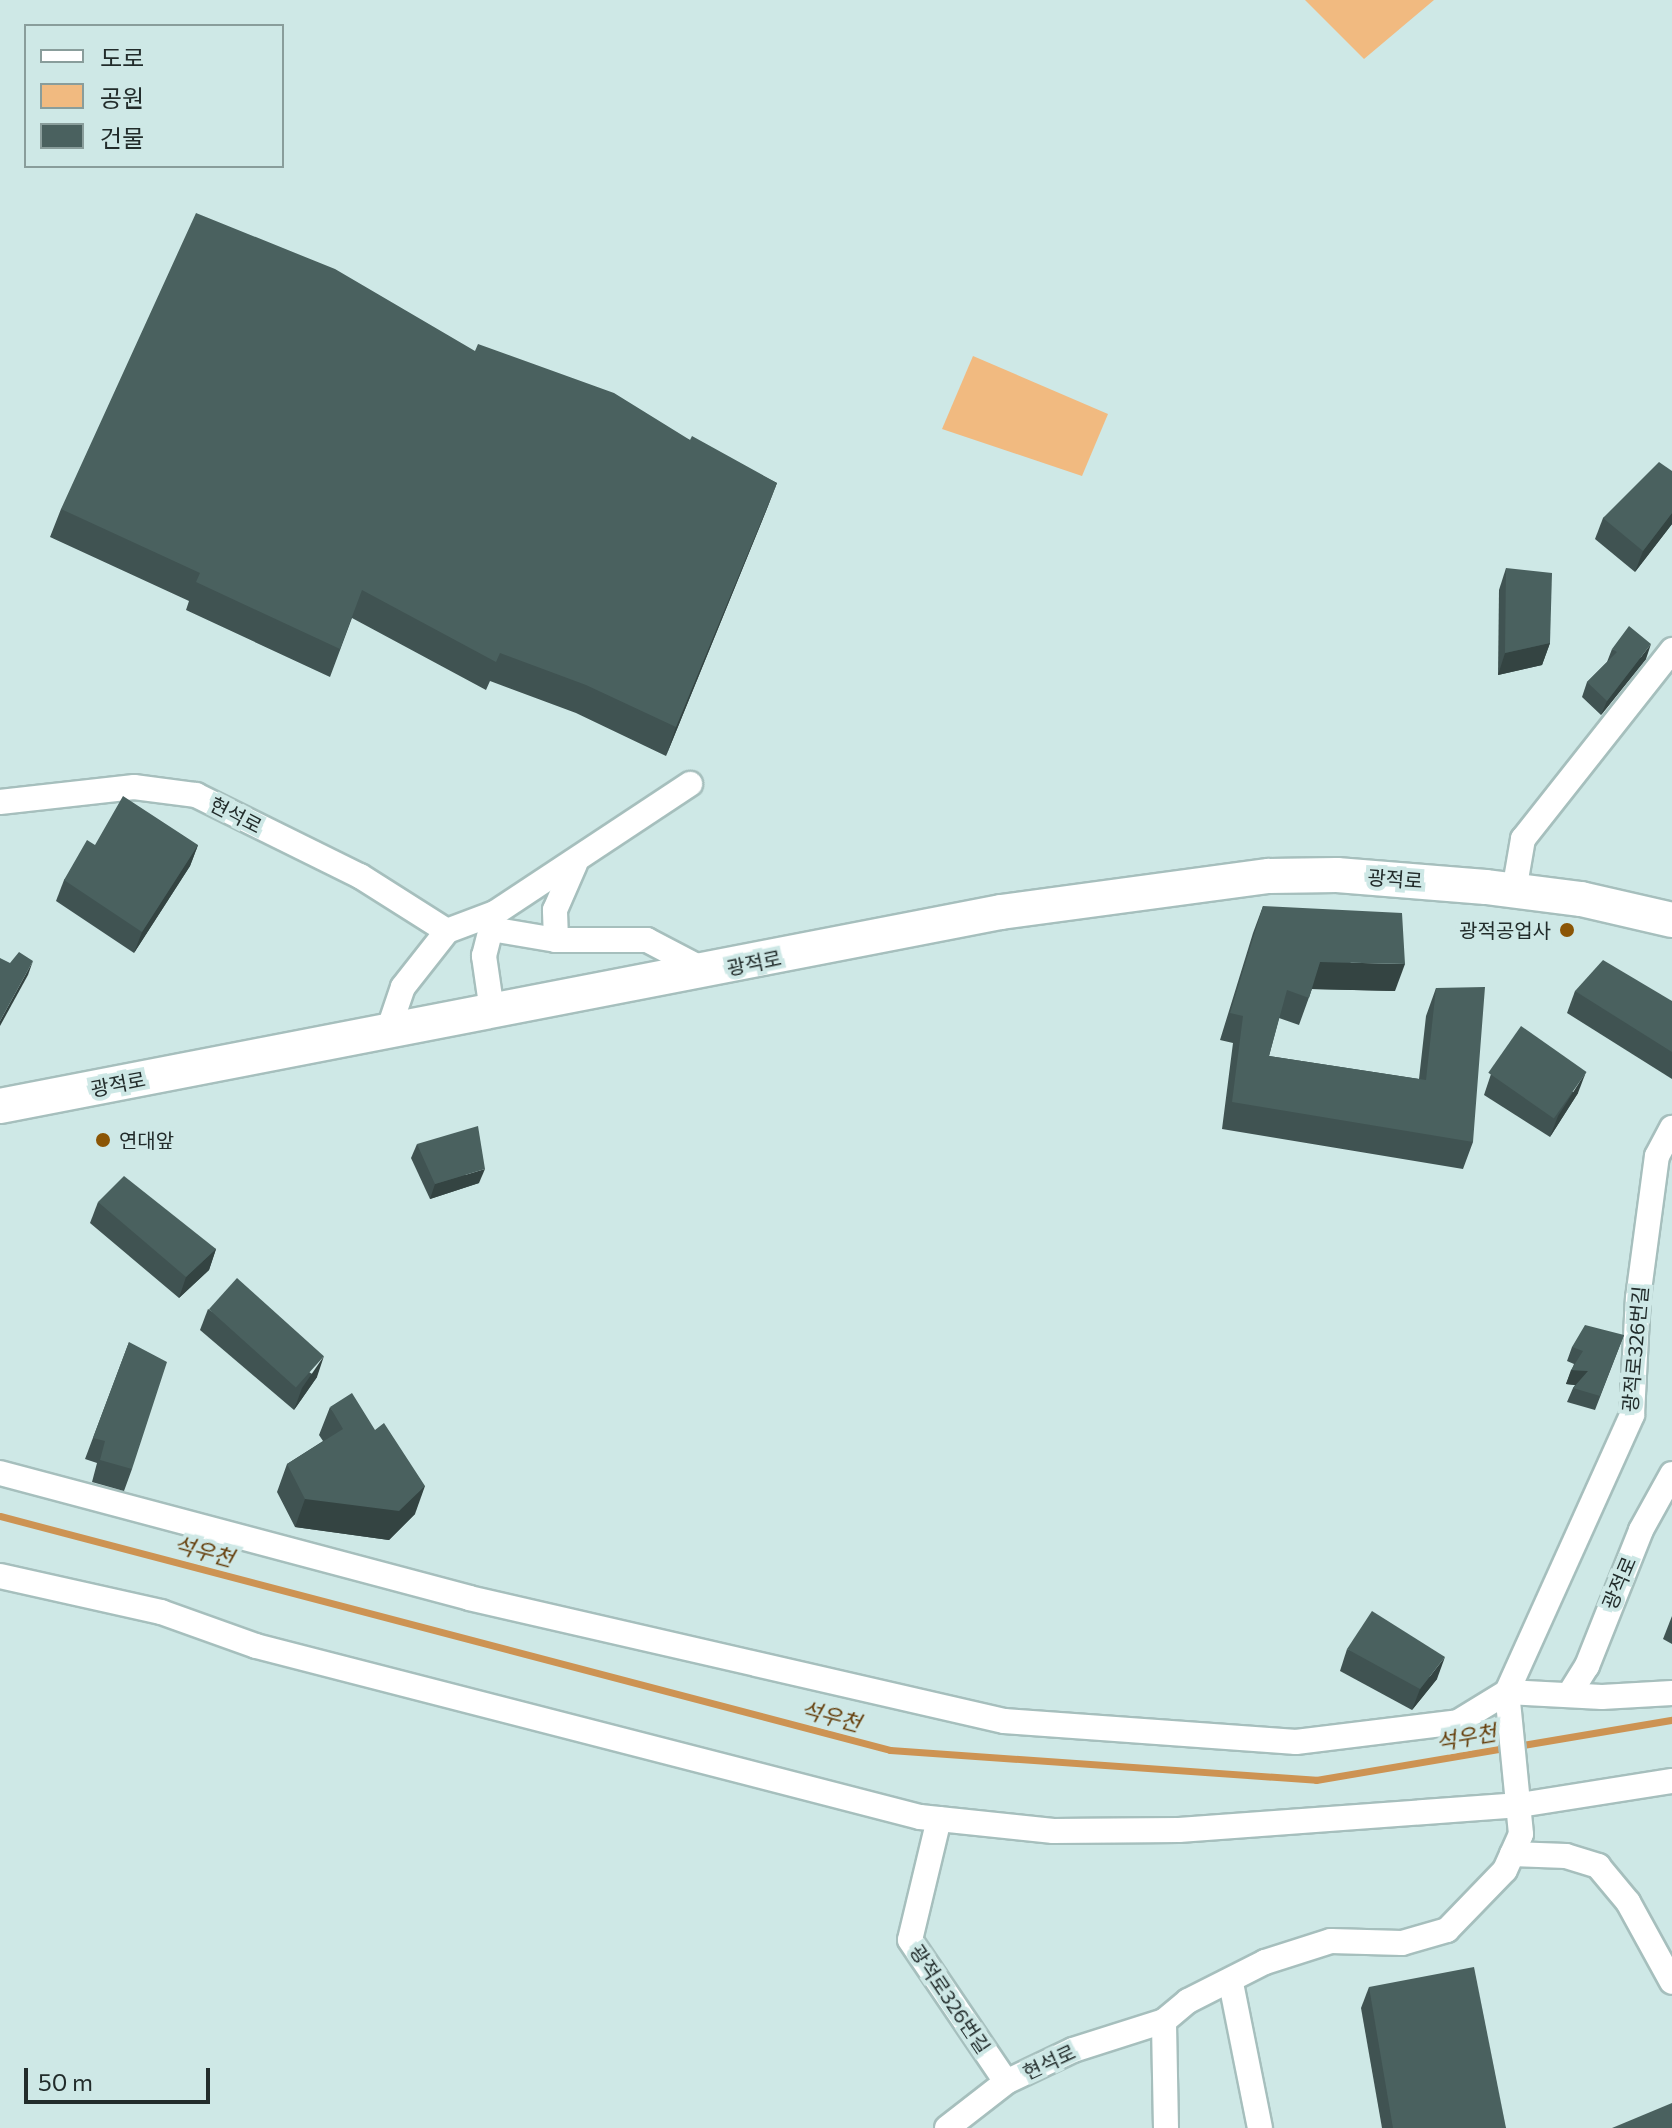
<!DOCTYPE html>
<meta charset="utf-8">
<style>
body{margin:0}
#map{position:relative;width:1672px;height:2128px;overflow:hidden;background:#cee8e6;font-family:Commissioner,"Noto Sans KR",sans-serif}
div>[style]{position:absolute}
.green>*{inset:0;background:#f1ba80}
.stream>*{height:7px;margin:-3.5px;padding:0 3.5px;transform-origin:3.5px;border-radius:3.5px;background:#cd9353}
.roads{filter:drop-shadow(2px 0 #a6bfbd) drop-shadow(-2px 0 #a6bfbd) drop-shadow(0 2px #a6bfbd) drop-shadow(0 -2px #a6bfbd)}
.minor>*{height:24px;margin:-12px;padding:0 12px;transform-origin:12px;border-radius:12px;background:#fff}
.secondary>*{height:34px;margin:-17px;padding:0 17px;transform-origin:17px;border-radius:17px;background:#fff}
.wall>*{inset:0;background:#405352}
.shaded-wall>*{inset:0;background:#344442}
.building>*{inset:0;background:#4a615f;transform-origin:0 0}
.dots>*{width:22px;height:22px;translate:-50% -50%;box-sizing:border-box;border:4px solid #cee8e6;border-radius:50%}
span{translate:-50% -50%;white-space:nowrap;text-align:center;line-height:1.15;-webkit-text-stroke:8px #cee8e6;paint-order:stroke}
.street-label{font-size:20px;color:#222c2b}
.poi-label{font-size:20px;color:#222c2b}
.right{translate:-100% -50%;text-align:right}
.left{translate:0 -50%;text-align:left}
.water-label{font-size:22px;color:#653e0b;font-style:italic}
.legend{position:absolute;left:24px;top:24px;width:260px;height:144px;box-sizing:border-box;background:#cee8e6;border:2px solid #899d9b;margin:0;padding:10px 14px;list-style:none;font-size:24px;color:#222c2b}
.legend li{display:flex;align-items:center;gap:16px;height:40px}
.legend b{width:40px;border:2px solid #899d9b}
.scale{position:absolute;left:24px;top:2068px;width:186px;height:36px;box-sizing:border-box;border:4px solid #222c2b;border-top:0;padding-left:10px;font-size:24px;line-height:28px;white-space:nowrap;color:#222c2b;-webkit-text-stroke:6px #cee8e6;paint-order:stroke}
</style>
<div id="map">
<div class="green">
<i style="clip-path:polygon(1305px 0,1434px 0,1364px 59px)"></i>
<i style="clip-path:polygon(973px 356px,1108px 414px,1082px 476px,942px 429px)"></i>
</div>
<div class="stream">
<i style="left:0;top:1516px;width:920px;rotate:14.73deg"></i>
<i style="left:890px;top:1750px;width:427px;rotate:4deg"></i>
<i style="left:1316px;top:1780px;width:361px;rotate:-9.6deg"></i>
</div>
<div class="roads">
<div class="minor">
<i style="left:0;top:802px;width:135px;rotate:-6.4deg"></i>
<i style="left:134px;top:787px;width:63px;rotate:7.4deg"></i>
<i style="left:196px;top:795px;width:183px;rotate:26.3deg"></i>
<i style="left:360px;top:876px;width:103px;rotate:32.3deg"></i>
<i style="left:1514px;top:891px;width:53px;rotate:-80.2deg"></i>
<i style="left:1523px;top:839px;width:241px;rotate:-51.7deg"></i>
<i style="left:491px;top:929px;width:66px;rotate:9.6deg"></i>
<i style="left:556px;top:940px;width:91px"></i>
<i style="left:647px;top:940px;width:67px;rotate:27.7deg"></i>
<i style="left:556px;top:940px;width:30px;rotate:-92deg"></i>
<i style="left:555px;top:910px;width:50px;rotate:-66.5deg"></i>
<i style="left:492px;top:1011px;width:56px;rotate:-98.3deg"></i>
<i style="left:484px;top:956px;width:44px;rotate:-75.7deg"></i>
<i style="left:495px;top:913px;width:234px;rotate:-33.5deg"></i>
<i style="left:388px;top:1031px;width:46px;rotate:-71.2deg"></i>
<i style="left:403px;top:987px;width:71px;rotate:-51.8deg"></i>
<i style="left:447px;top:931px;width:51px;rotate:-20.6deg"></i>
<i style="left:0;top:1473px;width:485px;rotate:14.9deg"></i>
<i style="left:469px;top:1598px;width:549px;rotate:12.95deg"></i>
<i style="left:1004px;top:1721px;width:293px;rotate:4.1deg"></i>
<i style="left:1296px;top:1742px;width:163px;rotate:-7deg"></i>
<i style="left:1458px;top:1722px;width:57px;rotate:-31.5deg"></i>
<i style="left:1507px;top:1692px;width:95px;rotate:3deg"></i>
<i style="left:1602px;top:1697px;width:70px;rotate:-3.3deg"></i>
<i style="left:0;top:1576px;width:165px;rotate:12.6deg"></i>
<i style="left:161px;top:1612px;width:101px;rotate:19.7deg"></i>
<i style="left:256px;top:1646px;width:686px;rotate:14.44deg"></i>
<i style="left:920px;top:1817px;width:134px;rotate:6deg"></i>
<i style="left:1053px;top:1831px;width:126px;rotate:-0.5deg"></i>
<i style="left:1179px;top:1830px;width:342px;rotate:-4.2deg"></i>
<i style="left:1520px;top:1805px;width:154px;rotate:-9deg"></i>
<i style="left:1570px;top:1693px;width:32px;rotate:-58deg"></i>
<i style="left:1587px;top:1666px;width:146px;rotate:-68.3deg"></i>
<i style="left:1641px;top:1530px;width:64px;rotate:-61deg"></i>
<i style="left:939px;top:1819px;width:124px;rotate:103.5deg"></i>
<i style="left:910px;top:1940px;width:171px;rotate:55.9deg"></i>
<i style="left:1512px;top:1854px;width:54px;rotate:2.1deg"></i>
<i style="left:1566px;top:1856px;width:34px;rotate:17deg"></i>
<i style="left:1598px;top:1866px;width:47px;rotate:50.2deg"></i>
<i style="left:1628px;top:1902px;width:91px;rotate:61.2deg"></i>
<i style="left:1231px;top:1983px;width:148px;rotate:78.7deg"></i>
<i style="left:947px;top:2128px;width:75px;rotate:-37.9deg"></i>
<i style="left:1006px;top:2082px;width:74px;rotate:-25.5deg"></i>
<i style="left:1073px;top:2050px;width:96px;rotate:-17.7deg"></i>
<i style="left:1166px;top:2128px;width:107px;rotate:-91.1deg"></i>
<i style="left:1164px;top:2021px;width:31px;rotate:-40deg"></i>
<i style="left:1188px;top:2001px;width:86px;rotate:-26.9deg"></i>
<i style="left:1265px;top:1962px;width:69px;rotate:-17.7deg"></i>
<i style="left:1331px;top:1941px;width:71px;rotate:1.6deg"></i>
<i style="left:1402px;top:1943px;width:47px;rotate:-16.1deg"></i>
<i style="left:1447px;top:1930px;width:83px;rotate:-46deg"></i>
<i style="left:1505px;top:1870px;width:39px;rotate:-66deg"></i>
<i style="left:1521px;top:1834px;width:143px;rotate:-95.6deg"></i>
<i style="left:1507px;top:1692px;width:304px;rotate:-65.7deg"></i>
<i style="left:1632px;top:1415px;width:117px;rotate:-87.1deg"></i>
<i style="left:1638px;top:1298px;width:143px;rotate:-82.4deg"></i>
<i style="left:1657px;top:1156px;width:32px;rotate:-62deg"></i>
</div>
<div class="secondary">
<i style="left:0;top:1106px;width:1020px;rotate:-10.97deg"></i>
<i style="left:1001px;top:912px;width:270px;rotate:-7.7deg"></i>
<i style="left:1269px;top:876px;width:68px;rotate:-0.8deg"></i>
<i style="left:1337px;top:875px;width:149px;rotate:4.6deg"></i>
<i style="left:1486px;top:887px;width:96px;rotate:7.2deg"></i>
<i style="left:1581px;top:899px;width:93px;rotate:13deg"></i>
</div>
</div>
<div class="wall">
<i style="clip-path:polygon(475px 351px,690px 440px,777px 483px,766px 511px,666px 756px,576px 713px,490px 681px,486px 690px,352px 618px,330px 677px,186px 610px,189px 601px,50px 537px,61px 509px)"></i>
<i style="clip-path:polygon(1672px 471px,1672px 524px,1635px 572px,1595px 539px,1603px 518px)"></i>
<i style="clip-path:polygon(1506px 568px,1550px 643px,1542px 665px,1498px 675px,1499px 590px)"></i>
<i style="clip-path:polygon(1612px 649px,1646px 659px,1601px 715px,1582px 697px,1587px 682px,1607px 662px)"></i>
<i style="clip-path:polygon(95px 845px,198px 845px,190px 866px,134px 953px,56px 901px,64px 880px)"></i>
<i style="clip-path:polygon(1263px 906px,1395px 991px,1312px 989px,1299px 1025px,1279px 1018px,1269px 1056px,1419px 1079px,1426px 1016px,1436px 988px,1473px 1142px,1463px 1169px,1222px 1129px,1233px 1043px,1220px 1040px,1253px 933px)"></i>
<i style="clip-path:polygon(1575px 991px,1672px 1001px,1672px 1079px,1567px 1013px)"></i>
<i style="clip-path:polygon(1491px 1074px,1578px 1093px,1550px 1137px,1484px 1095px)"></i>
<i style="clip-path:polygon(417px 1144px,479px 1183px,430px 1199px,411px 1158px)"></i>
<i style="clip-path:polygon(98px 1202px,216px 1249px,209px 1270px,179px 1298px,90px 1223px)"></i>
<i style="clip-path:polygon(208px 1309px,317px 1377px,294px 1410px,200px 1330px)"></i>
<i style="clip-path:polygon(1624px 1335px,1595px 1410px,1567px 1402px,1573px 1388px,1575px 1385px,1566px 1384px,1574px 1364px,1567px 1361px,1572px 1347px)"></i>
<i style="clip-path:polygon(129px 1342px,132px 1469px,124px 1491px,92px 1482px,97px 1463px,85px 1459px)"></i>
<i style="clip-path:polygon(330px 1407px,415px 1514px,389px 1540px,295px 1527px,277px 1492px,287px 1464px,323px 1441px,319px 1435px)"></i>
<i style="clip-path:polygon(1672px 1616px,1672px 1644px,1663px 1639px)"></i>
<i style="clip-path:polygon(1347px 1649px,1437px 1679px,1412px 1710px,1340px 1671px)"></i>
<i style="clip-path:polygon(1369px 1987px,1506px 2128px,1382px 2128px,1361px 2008px)"></i>
</div>
<div class="shaded-wall">
<i style="clip-path:polygon(777px 483px,766px 511px,666px 756px,676px 727px)"></i>
<i style="clip-path:polygon(1672px 513px,1672px 524px,1635px 572px,1643px 551px)"></i>
<i style="clip-path:polygon(1550px 643px,1542px 665px,1498px 675px,1505px 653px)"></i>
<i style="clip-path:polygon(1651px 644px,1646px 659px,1601px 715px,1607px 701px)"></i>
<i style="clip-path:polygon(198px 845px,190px 866px,134px 953px,142px 932px)"></i>
<i style="clip-path:polygon(33px 961px,28px 975px,0 1026px,0 1021px)"></i>
<i style="clip-path:polygon(1320px 962px,1405px 964px,1395px 991px,1310px 989px)"></i>
<i style="clip-path:polygon(1586px 1072px,1578px 1093px,1550px 1137px,1558px 1116px)"></i>
<i style="clip-path:polygon(485px 1169px,479px 1183px,430px 1199px,435px 1184px)"></i>
<i style="clip-path:polygon(216px 1249px,209px 1270px,179px 1298px,186px 1277px)"></i>
<i style="clip-path:polygon(324px 1356px,317px 1377px,294px 1410px,302px 1388px)"></i>
<i style="clip-path:polygon(1571px 1370px,1588px 1371px,1583px 1386px,1566px 1384px)"></i>
<i style="clip-path:polygon(425px 1486px,415px 1514px,389px 1540px,295px 1527px,305px 1499px)"></i>
<i style="clip-path:polygon(1445px 1657px,1437px 1679px,1412px 1710px,1420px 1689px)"></i>
</div>
<div class="building">
<i style="clip-path:polygon(196px 213px,335px 269px,475px 351px,478px 344px,614px 393px,690px 440px,692px 436px,777px 483px,676px 727px,586px 685px,500px 653px,496px 662px,362px 590px,340px 649px,196px 582px,200px 573px,61px 509px)"></i>
<i style="clip-path:polygon(1659px 462px,1672px 471px,1672px 513px,1643px 551px,1603px 518px)"></i>
<i style="clip-path:polygon(1506px 568px,1552px 573px,1550px 643px,1505px 653px)"></i>
<i style="clip-path:polygon(1629px 626px,1651px 644px,1607px 701px,1587px 682px,1617px 652px,1612px 649px)"></i>
<i style="clip-path:polygon(123px 796px,198px 845px,142px 932px,64px 880px,87px 840px,95px 845px)"></i>
<i style="clip-path:polygon(1263px 906px,1402px 913px,1405px 964px,1320px 962px,1309px 998px,1287px 990px,1269px 1056px,1426px 1080px,1436px 988px,1485px 987px,1473px 1142px,1232px 1102px,1243px 1016px,1230px 1013px)"></i>
<i style="clip-path:polygon(19px 952px,33px 961px,0 1021px,0 958px,10px 963px)"></i>
<i style="clip-path:polygon(1603px 960px,1672px 1001px,1672px 1052px,1575px 991px)"></i>
<i style="left:1521px;top:1026px;width:80px;height:57px;rotate:35deg"></i>
<i style="clip-path:polygon(478px 1126px,485px 1169px,435px 1184px,417px 1144px)"></i>
<i style="clip-path:polygon(124px 1176px,216px 1249px,186px 1277px,98px 1202px)"></i>
<i style="left:237px;top:1278px;width:117px;height:42px;rotate:42deg"></i>
<i style="clip-path:polygon(1585px 1325px,1624px 1335px,1600px 1396px,1573px 1388px,1588px 1371px,1571px 1370px,1583px 1351px,1572px 1347px)"></i>
<i style="clip-path:polygon(129px 1342px,167px 1362px,132px 1469px,100px 1460px,105px 1441px,93px 1438px)"></i>
<i style="clip-path:polygon(352px 1393px,375px 1430px,384px 1423px,425px 1486px,399px 1511px,305px 1499px,287px 1464px,343px 1429px,330px 1407px)"></i>
<i style="clip-path:polygon(1372px 1611px,1445px 1657px,1420px 1689px,1347px 1649px)"></i>
<i style="clip-path:polygon(1474px 1967px,1506px 2128px,1393px 2128px,1369px 1987px)"></i>
<i style="clip-path:polygon(1672px 2103px,1672px 2128px,1612px 2128px)"></i>
</div>
<div class="dots">
<i style="left:1567px;top:930px;background:#8b5505"></i>
<i style="left:103px;top:1140px;background:#8b5505"></i>
</div>
<div class="street-label">
<span style="left:236px;top:815px;rotate:27deg">현석로</span>
<span style="left:1395px;top:879px;rotate:4deg">광적로</span>
<span style="left:754px;top:963px;rotate:-12deg">광적로</span>
<span style="left:118px;top:1084px;rotate:-11deg">광적로</span>
<span style="left:1635px;top:1349px;rotate:-85deg">광적로326번길</span>
<span style="left:1619px;top:1583px;rotate:-67deg">광적로</span>
<span style="left:950px;top:1999px;rotate:56deg">광적로326번길</span>
<span style="left:1049px;top:2062px;rotate:-25deg">현석로</span>
</div>
<div class="poi-label">
<span class="right" style="left:1551px;top:930px">광적공업사</span>
<span class="left" style="left:119px;top:1140px">연대앞</span>
</div>
<div class="water-label">
<span style="left:204px;top:1551px;rotate:15deg">석우천</span>
<span style="left:831px;top:1716px;rotate:15deg">석우천</span>
<span style="left:1466px;top:1737px;rotate:-10deg">석우천</span>
</div>
<ul class="legend">
<li><b style="height:10px;background:#fff"></b>도로</li>
<li><b style="height:22px;background:#f1ba80"></b>공원</li>
<li><b style="height:22px;background:#4a615f"></b>건물</li>
</ul>
<div class="scale">50 m</div>
</div>
